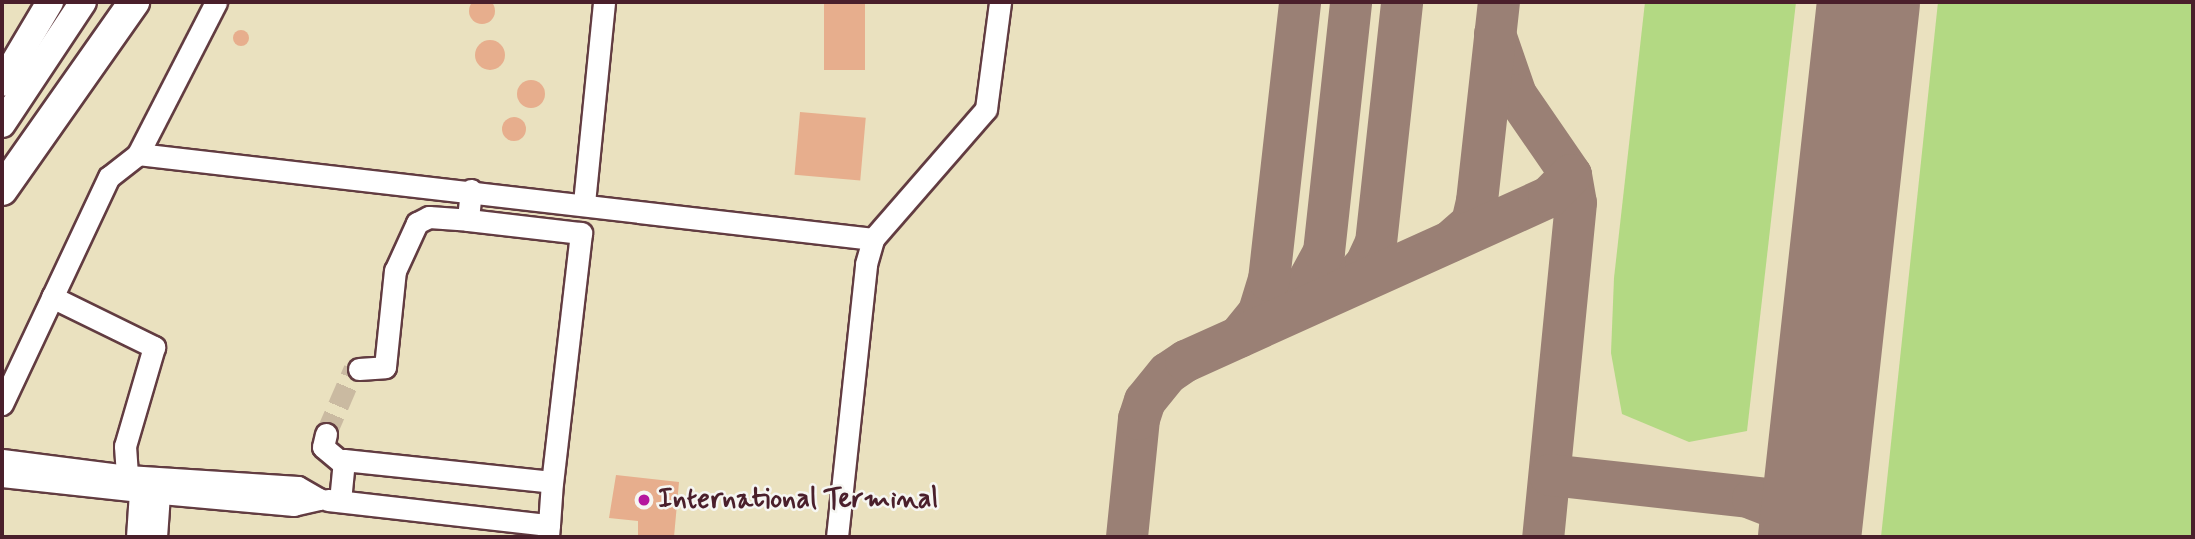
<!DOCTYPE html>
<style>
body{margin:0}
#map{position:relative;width:2195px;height:539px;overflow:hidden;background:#eae1bf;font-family:Mynerve,sans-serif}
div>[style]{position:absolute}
.green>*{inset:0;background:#b3d983}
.taxiway>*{height:42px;margin:-21px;padding:0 21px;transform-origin:21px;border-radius:21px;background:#9a8075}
.runway>*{height:103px;margin:-51.5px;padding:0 51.5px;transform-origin:51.5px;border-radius:51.5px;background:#9a8075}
.building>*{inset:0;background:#e7ae8d;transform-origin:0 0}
.round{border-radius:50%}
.minor-tunnel>*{height:21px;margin-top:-10.5px;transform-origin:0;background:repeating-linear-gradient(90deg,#cabaa1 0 21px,transparent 0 31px)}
.roads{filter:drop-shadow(2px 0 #623c41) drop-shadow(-2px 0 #623c41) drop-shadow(0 2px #623c41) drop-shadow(0 -2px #623c41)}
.minor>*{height:21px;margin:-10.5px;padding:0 10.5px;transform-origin:10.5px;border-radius:10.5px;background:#fff}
.major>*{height:26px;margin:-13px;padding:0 13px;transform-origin:13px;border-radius:13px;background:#fff}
.highway>*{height:30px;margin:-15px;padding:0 15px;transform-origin:15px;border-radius:15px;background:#fff}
.dots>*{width:19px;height:19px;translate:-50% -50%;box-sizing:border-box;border:4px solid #f6f6f2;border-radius:50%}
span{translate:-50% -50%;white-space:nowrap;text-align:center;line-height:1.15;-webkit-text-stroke:5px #f6f6f2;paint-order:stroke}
.poi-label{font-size:28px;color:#4a1f2b;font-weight:700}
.left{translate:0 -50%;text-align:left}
.frame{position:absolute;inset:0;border:4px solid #4a1f2b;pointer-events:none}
</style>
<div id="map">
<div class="green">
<i style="clip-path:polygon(1645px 2px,1796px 2px,1747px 431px,1689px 442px,1622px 414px,1611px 353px,1614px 278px)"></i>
<i style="clip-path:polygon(1938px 2px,2193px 2px,2193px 537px,1881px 537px)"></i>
</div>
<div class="taxiway">
<i style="left:1495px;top:34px;width:65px;rotate:71deg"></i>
<i style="left:1516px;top:95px;width:97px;rotate:55.5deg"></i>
<i style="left:1571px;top:175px;width:28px;rotate:80deg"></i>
<i style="left:1576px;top:203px;width:336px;rotate:95.6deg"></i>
<i style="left:1451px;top:241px;width:28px;rotate:-41deg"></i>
<i style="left:1472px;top:223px;width:23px;rotate:-77deg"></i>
<i style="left:1477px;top:201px;width:200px;rotate:-83.7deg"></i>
<i style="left:1343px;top:289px;width:34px;rotate:-47deg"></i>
<i style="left:1366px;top:264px;width:23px;rotate:-65deg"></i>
<i style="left:1376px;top:243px;width:242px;rotate:-83.8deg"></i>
<i style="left:1282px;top:314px;width:28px;rotate:-46deg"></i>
<i style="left:1301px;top:294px;width:48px;rotate:-61.3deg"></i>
<i style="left:1324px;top:252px;width:251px;rotate:-83.8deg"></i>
<i style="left:1239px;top:337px;width:32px;rotate:-51deg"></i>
<i style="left:1259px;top:312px;width:34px;rotate:-73deg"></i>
<i style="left:1269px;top:280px;width:280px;rotate:-83.6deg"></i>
<i style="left:1550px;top:475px;width:218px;rotate:6.3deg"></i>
<i style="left:1767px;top:499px;width:17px;rotate:-3deg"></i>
<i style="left:1784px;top:498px;width:26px;rotate:-28deg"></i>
<i style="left:1807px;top:486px;width:32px;rotate:-70deg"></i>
<i style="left:1753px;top:499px;width:44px;rotate:21.3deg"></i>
<i style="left:1794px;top:515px;width:26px;rotate:59deg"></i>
<i style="left:1127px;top:537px;width:119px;rotate:-84.2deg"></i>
<i style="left:1139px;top:419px;width:19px;rotate:-72deg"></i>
<i style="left:1145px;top:401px;width:36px;rotate:-51deg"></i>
<i style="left:1168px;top:373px;width:22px;rotate:-34deg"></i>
<i style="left:1186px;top:361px;width:398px;rotate:-24.3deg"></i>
<i style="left:1549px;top:197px;width:31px;rotate:-45deg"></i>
</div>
<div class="runway">
<i style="left:1809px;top:537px;width:538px;rotate:-83.71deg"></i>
</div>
<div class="building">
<i class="round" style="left:469px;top:-2px;width:26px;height:26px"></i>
<i style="left:824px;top:2px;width:41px;height:68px"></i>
<i class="round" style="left:233px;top:30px;width:16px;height:16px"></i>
<i class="round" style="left:475px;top:40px;width:30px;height:30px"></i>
<i class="round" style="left:517px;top:80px;width:28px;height:28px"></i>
<i style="left:800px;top:112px;width:66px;height:63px;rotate:5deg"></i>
<i class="round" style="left:502px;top:117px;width:24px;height:24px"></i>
<i style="clip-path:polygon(616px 475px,679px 482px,674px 537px,638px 537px,638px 521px,609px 518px)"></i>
</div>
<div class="minor-tunnel">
<i style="left:326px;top:434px;width:71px;rotate:-66.7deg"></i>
<i style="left:354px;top:369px;width:5px"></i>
</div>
<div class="roads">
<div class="minor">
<i style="left:138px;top:154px;width:740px;rotate:6.6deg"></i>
<i style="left:471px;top:190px;width:30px;rotate:96deg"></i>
<i style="left:468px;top:220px;width:114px;rotate:6.6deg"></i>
<i style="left:581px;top:233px;width:251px;rotate:96.6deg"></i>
<i style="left:584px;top:203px;width:202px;rotate:-84.3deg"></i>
<i style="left:52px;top:297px;width:114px;rotate:26.1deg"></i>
<i style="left:154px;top:347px;width:103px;rotate:106.3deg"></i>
<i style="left:125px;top:446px;width:30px;rotate:86deg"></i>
<i style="left:359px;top:369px;width:26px;rotate:-4deg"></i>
<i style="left:385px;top:367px;width:97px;rotate:-84.1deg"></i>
<i style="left:395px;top:271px;width:53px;rotate:-65.4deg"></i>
<i style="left:417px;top:223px;width:13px;rotate:-27deg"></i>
<i style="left:429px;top:217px;width:39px;rotate:4deg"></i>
<i style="left:2px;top:404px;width:251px;rotate:-64.8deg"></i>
<i style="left:109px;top:177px;width:37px;rotate:-38deg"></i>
<i style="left:138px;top:154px;width:171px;rotate:-62.8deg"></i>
<i style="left:326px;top:434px;width:13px;rotate:103deg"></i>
<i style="left:323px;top:447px;width:25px;rotate:40deg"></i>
<i style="left:2px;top:460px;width:126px;rotate:7.3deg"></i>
<i style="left:127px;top:476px;width:171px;rotate:3.7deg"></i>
<i style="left:298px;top:487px;width:24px;rotate:30deg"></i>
<i style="left:319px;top:499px;width:26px;rotate:167deg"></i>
<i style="left:294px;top:505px;width:136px;rotate:-174.9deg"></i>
<i style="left:2px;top:476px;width:139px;rotate:6.2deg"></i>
<i style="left:328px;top:500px;width:222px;rotate:6.5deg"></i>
<i style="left:549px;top:525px;width:12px;rotate:95deg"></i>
<i style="left:340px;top:501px;width:41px;rotate:-84.4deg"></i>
<i style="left:344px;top:460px;width:209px;rotate:6deg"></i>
<i style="left:552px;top:482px;width:43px;rotate:94deg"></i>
<i style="left:137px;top:537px;width:60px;rotate:-86.2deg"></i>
<i style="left:156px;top:537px;width:57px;rotate:-86deg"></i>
<i style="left:837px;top:537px;width:275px;rotate:-83.9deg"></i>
<i style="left:866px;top:264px;width:26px;rotate:-74deg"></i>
<i style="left:873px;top:239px;width:172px;rotate:-49deg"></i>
<i style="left:986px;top:109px;width:108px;rotate:-82.5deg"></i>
</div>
<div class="major">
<i style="left:2px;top:83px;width:94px;rotate:-59.3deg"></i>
<i style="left:2px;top:124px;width:146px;rotate:-56.4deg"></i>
</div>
<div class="highway">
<i style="left:2px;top:190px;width:230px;rotate:-54.9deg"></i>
</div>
</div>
<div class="dots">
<i style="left:644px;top:500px;background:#b5179e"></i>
</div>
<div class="poi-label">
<span class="left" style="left:658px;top:500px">International Terminal</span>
</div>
<div class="frame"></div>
</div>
